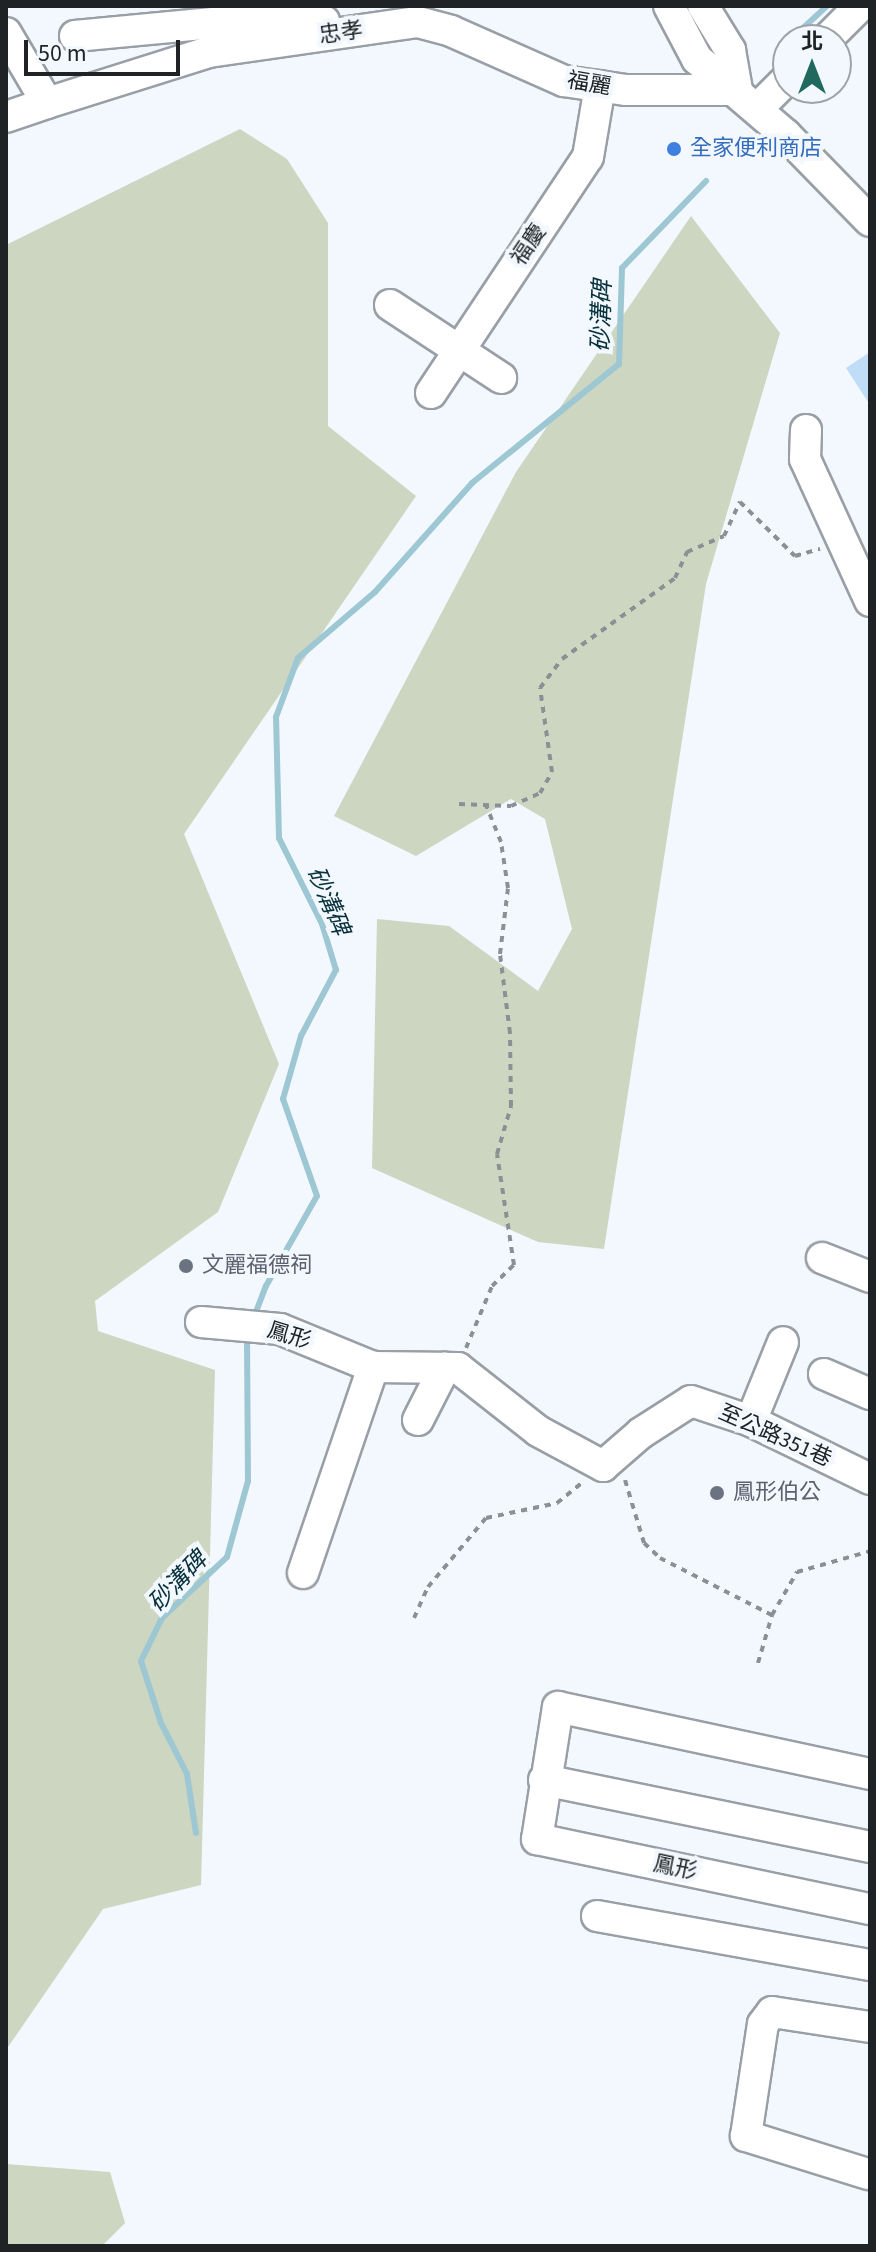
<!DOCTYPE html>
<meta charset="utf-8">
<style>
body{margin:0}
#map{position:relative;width:876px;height:2252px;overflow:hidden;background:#f2f8fe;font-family:"Source Sans 3","Noto Sans TC",sans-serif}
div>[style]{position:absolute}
.green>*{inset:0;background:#ccd6c1}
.stream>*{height:6px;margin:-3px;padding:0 3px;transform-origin:3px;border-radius:3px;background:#9dc7d3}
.building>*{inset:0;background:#c0ddf7}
.path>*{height:4px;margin-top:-2px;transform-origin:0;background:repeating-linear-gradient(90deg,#8c9094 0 6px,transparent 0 12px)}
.roads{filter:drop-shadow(2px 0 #999fa6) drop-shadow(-2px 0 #999fa6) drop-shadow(0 2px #999fa6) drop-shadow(0 -2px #999fa6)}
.minor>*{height:30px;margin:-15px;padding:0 15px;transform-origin:15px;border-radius:15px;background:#fff}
.dots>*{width:22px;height:22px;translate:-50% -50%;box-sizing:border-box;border:4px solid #f2f8fe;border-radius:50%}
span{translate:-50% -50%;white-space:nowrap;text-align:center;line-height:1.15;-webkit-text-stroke:8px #f2f8fe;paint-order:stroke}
.street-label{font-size:22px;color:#202325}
.shop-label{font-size:22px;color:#366cbe}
.left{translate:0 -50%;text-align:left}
.worship-label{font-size:22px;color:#5b616d}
.water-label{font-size:24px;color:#08313b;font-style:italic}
.frame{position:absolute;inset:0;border:8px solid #202325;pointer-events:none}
.north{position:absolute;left:772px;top:24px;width:80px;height:80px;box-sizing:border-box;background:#f2f8fe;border:2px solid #9ea3a7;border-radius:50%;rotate:0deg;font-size:22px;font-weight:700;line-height:32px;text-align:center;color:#202325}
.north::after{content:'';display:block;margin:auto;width:28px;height:36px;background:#21695f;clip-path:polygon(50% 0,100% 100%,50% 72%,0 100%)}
.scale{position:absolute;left:24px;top:40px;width:156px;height:36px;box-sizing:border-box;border:4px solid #202325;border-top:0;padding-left:10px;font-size:24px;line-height:28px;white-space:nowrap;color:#202325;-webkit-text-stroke:6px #f2f8fe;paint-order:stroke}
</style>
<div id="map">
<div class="green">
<i style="clip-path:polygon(240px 129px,287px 159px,328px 223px,328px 426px,416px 496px,184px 834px,279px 1064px,218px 1212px,95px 1301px,98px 1331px,215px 1370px,201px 1885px,103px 1909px,6px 2050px,6px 245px)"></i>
<i style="clip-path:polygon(691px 216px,780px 333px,706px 584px,604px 1249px,538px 1242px,372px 1168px,377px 919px,449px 926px,538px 991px,572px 929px,545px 819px,511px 799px,416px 856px,334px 816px,516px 472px)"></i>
<i style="clip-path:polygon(6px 2164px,110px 2172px,125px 2223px,102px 2246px,6px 2246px)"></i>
</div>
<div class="stream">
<i style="left:790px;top:40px;width:50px;rotate:-42.6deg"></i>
<i style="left:254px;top:1317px;width:33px;rotate:-69deg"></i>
<i style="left:266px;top:1286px;width:103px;rotate:-60.5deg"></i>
<i style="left:317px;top:1196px;width:103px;rotate:-109.3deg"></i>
<i style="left:283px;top:1099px;width:66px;rotate:-74.1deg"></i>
<i style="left:301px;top:1036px;width:75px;rotate:-62.1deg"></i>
<i style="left:336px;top:970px;width:48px;rotate:-106.9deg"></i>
<i style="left:322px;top:924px;width:96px;rotate:-116.6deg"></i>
<i style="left:279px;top:838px;width:121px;rotate:-91.4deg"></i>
<i style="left:276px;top:717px;width:63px;rotate:-69.6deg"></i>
<i style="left:298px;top:658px;width:101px;rotate:-40.6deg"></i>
<i style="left:375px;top:592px;width:146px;rotate:-48.3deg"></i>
<i style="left:472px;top:483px;width:189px;rotate:-39deg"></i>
<i style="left:619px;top:364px;width:96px;rotate:-88.2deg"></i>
<i style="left:622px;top:268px;width:121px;rotate:-46deg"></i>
<i style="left:196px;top:1833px;width:60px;rotate:-98.7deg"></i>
<i style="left:187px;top:1774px;width:57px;rotate:-117deg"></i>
<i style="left:161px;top:1723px;width:65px;rotate:-107.9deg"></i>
<i style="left:141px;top:1661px;width:48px;rotate:-64deg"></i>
<i style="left:162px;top:1618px;width:89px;rotate:-43.2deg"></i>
<i style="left:227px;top:1557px;width:79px;rotate:-74.6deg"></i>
<i style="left:248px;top:1481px;width:146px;rotate:-90.4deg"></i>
</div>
<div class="building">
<i style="clip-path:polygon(870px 352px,870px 405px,846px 368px)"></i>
</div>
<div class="path">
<i style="left:459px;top:804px;width:52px;rotate:2.2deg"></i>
<i style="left:511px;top:806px;width:32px;rotate:-24deg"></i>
<i style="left:540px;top:793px;width:24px;rotate:-60deg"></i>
<i style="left:552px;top:772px;width:85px;rotate:-98.1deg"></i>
<i style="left:540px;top:688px;width:36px;rotate:-53deg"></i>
<i style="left:562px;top:659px;width:139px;rotate:-35.6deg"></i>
<i style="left:675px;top:578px;width:29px;rotate:-65deg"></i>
<i style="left:687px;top:552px;width:40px;rotate:-23.4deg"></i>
<i style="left:724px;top:536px;width:38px;rotate:-65deg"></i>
<i style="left:740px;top:502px;width:77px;rotate:44.5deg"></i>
<i style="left:795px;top:556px;width:26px;rotate:-16deg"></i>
<i style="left:466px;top:1348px;width:67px;rotate:-67.2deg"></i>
<i style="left:492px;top:1286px;width:30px;rotate:-44deg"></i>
<i style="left:514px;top:1265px;width:112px;rotate:-98.7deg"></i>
<i style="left:497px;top:1154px;width:50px;rotate:-73.7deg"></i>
<i style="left:511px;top:1106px;width:73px;rotate:-90.8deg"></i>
<i style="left:510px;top:1033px;width:80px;rotate:-97.2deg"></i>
<i style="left:500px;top:954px;width:66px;rotate:-83.1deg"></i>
<i style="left:508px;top:888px;width:47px;rotate:-98.7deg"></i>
<i style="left:501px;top:842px;width:40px;rotate:-112deg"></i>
<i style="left:625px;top:1480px;width:66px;rotate:73.2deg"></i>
<i style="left:644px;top:1543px;width:22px;rotate:43deg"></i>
<i style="left:660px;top:1558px;width:126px;rotate:27deg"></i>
<i style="left:414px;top:1618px;width:34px;rotate:-66deg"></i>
<i style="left:428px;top:1587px;width:90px;rotate:-50deg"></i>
<i style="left:486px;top:1518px;width:73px;rotate:-11.9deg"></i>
<i style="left:557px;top:1503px;width:32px;rotate:-39deg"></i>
<i style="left:758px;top:1663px;width:50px;rotate:-73.7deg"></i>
<i style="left:772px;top:1615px;width:50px;rotate:-59.8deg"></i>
<i style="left:797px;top:1572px;width:76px;rotate:-16deg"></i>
</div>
<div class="roads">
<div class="minor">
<i style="left:669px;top:6px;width:60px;rotate:62.2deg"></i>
<i style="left:697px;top:59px;width:117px;rotate:40.5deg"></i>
<i style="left:786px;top:135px;width:120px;rotate:45.7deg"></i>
<i style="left:703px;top:6px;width:52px;rotate:58.5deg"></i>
<i style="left:730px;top:50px;width:41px;rotate:80.1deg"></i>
<i style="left:6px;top:33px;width:81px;rotate:59.6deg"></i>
<i style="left:47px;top:103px;width:170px;rotate:-17.5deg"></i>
<i style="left:209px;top:52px;width:211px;rotate:-8.2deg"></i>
<i style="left:418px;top:22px;width:34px;rotate:15deg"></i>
<i style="left:451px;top:31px;width:124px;rotate:23.9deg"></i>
<i style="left:564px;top:81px;width:63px;rotate:8.3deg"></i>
<i style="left:626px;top:90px;width:111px"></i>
<i style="left:75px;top:36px;width:149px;rotate:-5.4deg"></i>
<i style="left:223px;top:22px;width:101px;rotate:-0.6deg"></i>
<i style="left:826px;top:40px;width:48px;rotate:-45deg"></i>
<i style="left:757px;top:109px;width:44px;rotate:-45deg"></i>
<i style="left:6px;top:117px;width:43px;rotate:-18.9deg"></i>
<i style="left:390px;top:305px;width:133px;rotate:33.3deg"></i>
<i style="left:431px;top:393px;width:283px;rotate:-56.4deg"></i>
<i style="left:588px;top:157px;width:72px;rotate:-80.4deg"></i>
<i style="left:806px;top:430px;width:29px;rotate:92deg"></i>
<i style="left:805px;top:459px;width:156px;rotate:65.4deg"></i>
<i style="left:822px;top:1258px;width:52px;rotate:21.6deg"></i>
<i style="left:201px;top:1322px;width:79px;rotate:5.1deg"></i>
<i style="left:280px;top:1329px;width:100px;rotate:22.2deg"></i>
<i style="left:373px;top:1367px;width:85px;rotate:0.7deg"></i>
<i style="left:458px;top:1368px;width:102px;rotate:38.2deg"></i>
<i style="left:538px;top:1431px;width:74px;rotate:28.3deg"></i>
<i style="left:603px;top:1466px;width:50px;rotate:-41deg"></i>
<i style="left:641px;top:1433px;width:59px;rotate:-32.6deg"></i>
<i style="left:691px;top:1401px;width:63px;rotate:18.4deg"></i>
<i style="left:751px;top:1421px;width:132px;rotate:26deg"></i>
<i style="left:824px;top:1374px;width:50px;rotate:23.5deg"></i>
<i style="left:418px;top:1420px;width:59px;rotate:-63deg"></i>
<i style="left:751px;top:1421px;width:85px;rotate:-67.9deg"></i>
<i style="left:303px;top:1573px;width:218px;rotate:-71.2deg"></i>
<i style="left:870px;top:1774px;width:319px;rotate:-167.9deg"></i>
<i style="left:558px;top:1707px;width:134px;rotate:99deg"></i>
<i style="left:537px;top:1839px;width:340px;rotate:11.9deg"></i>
<i style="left:544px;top:1780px;width:333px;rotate:11.6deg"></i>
<i style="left:597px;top:1916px;width:277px;rotate:10.2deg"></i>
<i style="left:868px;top:2174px;width:128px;rotate:-162.7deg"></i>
<i style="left:746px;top:2136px;width:113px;rotate:-81.4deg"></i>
<i style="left:763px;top:2024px;width:15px;rotate:-53deg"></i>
<i style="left:772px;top:2012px;width:99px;rotate:8.7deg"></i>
</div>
</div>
<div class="dots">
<i style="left:674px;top:149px;background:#3f7fe0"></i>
<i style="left:186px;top:1266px;background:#6b7280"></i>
<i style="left:717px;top:1493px;background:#6b7280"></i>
</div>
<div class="street-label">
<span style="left:341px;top:33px;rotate:-8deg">忠孝</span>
<span style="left:589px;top:84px;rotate:10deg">福麗</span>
<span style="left:529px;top:245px;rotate:-56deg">福慶</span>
<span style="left:289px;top:1336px;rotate:17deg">鳳形</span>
<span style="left:775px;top:1436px;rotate:24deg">至公路351巷</span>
<span style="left:675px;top:1868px;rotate:12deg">鳳形</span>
</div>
<div class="shop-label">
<span class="left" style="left:690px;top:149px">全家便利商店</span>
</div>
<div class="worship-label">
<span class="left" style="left:202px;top:1266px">文麗福德祠</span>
<span class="left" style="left:733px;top:1493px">鳳形伯公</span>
</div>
<div class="water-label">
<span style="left:602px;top:316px;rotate:-88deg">砂溝碑</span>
<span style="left:328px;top:901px;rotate:67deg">砂溝碑</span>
<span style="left:178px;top:1582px;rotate:-46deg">砂溝碑</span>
</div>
<div class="frame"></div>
<div class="north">北</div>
<div class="scale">50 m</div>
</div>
